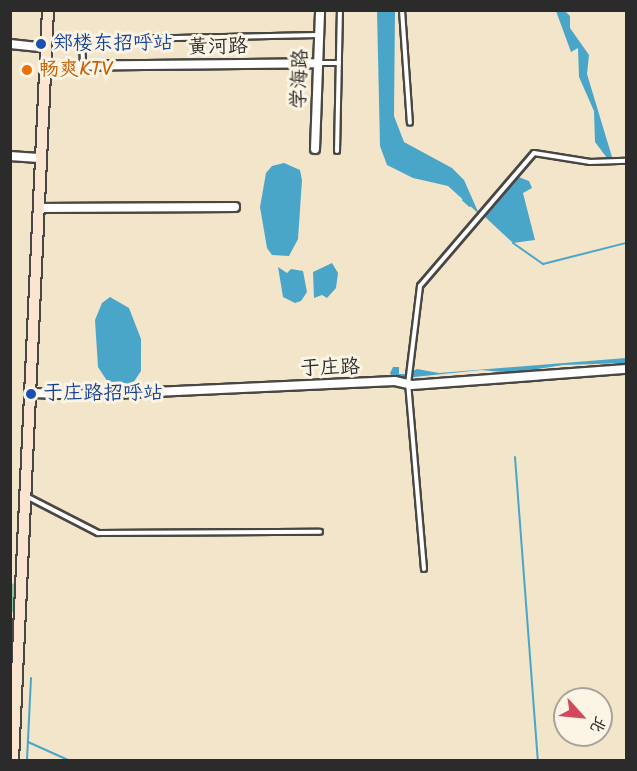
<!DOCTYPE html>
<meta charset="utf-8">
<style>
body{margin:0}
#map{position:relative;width:637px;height:771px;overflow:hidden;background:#f2e5c9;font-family:Kalam,"LXGW WenKai TC",sans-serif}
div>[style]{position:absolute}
.green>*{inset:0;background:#7fd091}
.water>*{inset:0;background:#4aa6c8}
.stream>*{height:2px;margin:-1px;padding:0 1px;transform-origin:1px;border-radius:1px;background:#4aa6c8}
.roads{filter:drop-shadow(2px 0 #494743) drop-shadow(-2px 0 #494743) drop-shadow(0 2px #494743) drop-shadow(0 -2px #494743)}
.service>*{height:4px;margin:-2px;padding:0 2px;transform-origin:2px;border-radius:2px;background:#fff}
.minor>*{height:8px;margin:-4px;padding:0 4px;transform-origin:4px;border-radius:4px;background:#fff}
.secondary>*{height:10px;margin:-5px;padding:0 5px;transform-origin:5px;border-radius:5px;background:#fce5d0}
.dots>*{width:16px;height:16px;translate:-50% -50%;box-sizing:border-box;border:3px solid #fcf5e5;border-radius:50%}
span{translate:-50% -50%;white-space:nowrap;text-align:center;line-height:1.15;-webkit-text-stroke:6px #fcf5e5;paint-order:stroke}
.transit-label{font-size:20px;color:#164399}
.left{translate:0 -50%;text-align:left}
.street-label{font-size:20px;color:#2b2b2b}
.food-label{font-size:20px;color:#c56008}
.frame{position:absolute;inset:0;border:12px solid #2b2b2b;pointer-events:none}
.north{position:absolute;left:553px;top:687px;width:60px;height:60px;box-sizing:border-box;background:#fcf5e5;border:2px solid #a8a49b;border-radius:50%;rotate:117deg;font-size:16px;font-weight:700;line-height:24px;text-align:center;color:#2b2b2b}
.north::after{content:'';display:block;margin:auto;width:21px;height:27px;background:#d1495b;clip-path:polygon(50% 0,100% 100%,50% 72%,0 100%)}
</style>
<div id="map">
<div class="green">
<i style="clip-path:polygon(16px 583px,15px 612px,11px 612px,11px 584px)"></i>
</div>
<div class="water">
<i style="clip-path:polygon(377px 11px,395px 11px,394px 116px,404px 142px,452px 168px,464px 180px,479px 214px,448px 186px,413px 178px,387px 165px,380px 146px)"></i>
<i style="clip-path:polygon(556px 11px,565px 11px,570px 16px,570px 28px,589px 55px,587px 74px,612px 157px,607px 158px,595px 142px,594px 111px,579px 77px,578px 48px,571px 52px)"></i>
<i style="clip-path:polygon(284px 163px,300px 170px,302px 180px,298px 239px,289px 256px,272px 255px,267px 248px,260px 207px,266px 173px,272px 166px)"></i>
<i style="clip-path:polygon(513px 175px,529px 181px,532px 188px,523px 193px,535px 240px,513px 243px,484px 216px)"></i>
<i style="clip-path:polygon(332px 263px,338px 273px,336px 288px,327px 298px,322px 295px,314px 298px,313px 272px)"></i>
<i style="clip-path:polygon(278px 267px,287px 273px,291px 269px,303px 271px,307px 292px,301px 301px,295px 303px,283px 297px)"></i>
<i style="clip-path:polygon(110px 297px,129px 308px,141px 339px,141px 371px,131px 386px,122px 388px,111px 387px,98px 367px,95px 320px,102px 303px)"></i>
<i style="clip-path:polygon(626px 358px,626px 363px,563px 365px,512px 373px,481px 370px,405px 378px,392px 377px,390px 373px,393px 367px,399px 367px,399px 374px,406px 374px,417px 369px,439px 373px)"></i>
</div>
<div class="stream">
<i style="left:463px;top:200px;width:9px;rotate:41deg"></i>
<i style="left:513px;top:243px;width:37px;rotate:35deg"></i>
<i style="left:543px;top:264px;width:86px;rotate:-14.2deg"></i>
<i style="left:515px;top:457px;width:304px;rotate:85.7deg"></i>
<i style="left:10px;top:673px;width:47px;rotate:-86.3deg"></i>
<i style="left:28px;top:742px;width:44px;rotate:24.2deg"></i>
<i style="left:27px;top:760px;width:82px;rotate:-87.2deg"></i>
</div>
<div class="roads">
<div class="service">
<i style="left:402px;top:10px;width:113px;rotate:86deg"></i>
<i style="left:318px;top:63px;width:21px"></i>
<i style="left:83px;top:64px;width:24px;rotate:-92deg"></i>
<i style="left:82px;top:40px;width:236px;rotate:-1.2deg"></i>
<i style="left:337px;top:151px;width:141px;rotate:-88.8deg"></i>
<i style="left:28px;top:497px;width:79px;rotate:27.2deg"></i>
<i style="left:98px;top:533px;width:222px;rotate:-0.3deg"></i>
<i style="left:424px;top:569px;width:186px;rotate:-94.9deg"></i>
<i style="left:408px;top:384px;width:99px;rotate:-83deg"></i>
<i style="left:420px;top:286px;width:175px;rotate:-49.4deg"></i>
<i style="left:534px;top:153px;width:57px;rotate:9.1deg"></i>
<i style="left:590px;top:162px;width:36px;rotate:-2deg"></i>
</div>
<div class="minor">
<i style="left:10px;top:44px;width:37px;rotate:6deg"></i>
<i style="left:46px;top:66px;width:272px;rotate:-0.6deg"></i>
<i style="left:315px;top:149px;width:139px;rotate:-87.9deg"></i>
<i style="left:10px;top:156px;width:32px;rotate:4deg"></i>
<i style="left:40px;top:208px;width:195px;rotate:-0.3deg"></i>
<i style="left:33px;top:393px;width:56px;rotate:2deg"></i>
<i style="left:89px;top:395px;width:306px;rotate:-2.6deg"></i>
<i style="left:395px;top:381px;width:17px;rotate:13deg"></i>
<i style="left:412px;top:385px;width:215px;rotate:-4.3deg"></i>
</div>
<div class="secondary">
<i style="left:13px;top:760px;width:751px;rotate:-87.33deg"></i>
</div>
</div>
<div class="dots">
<i style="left:41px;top:44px;background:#1a4fb4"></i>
<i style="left:27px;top:70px;background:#e8710a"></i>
<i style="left:31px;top:394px;background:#1a4fb4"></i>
</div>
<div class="transit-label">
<span class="left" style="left:53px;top:44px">郑楼东招呼站</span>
<span class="left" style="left:43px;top:394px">于庄路招呼站</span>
</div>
<div class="street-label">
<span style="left:218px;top:48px;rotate:-1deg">黄河路</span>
<span style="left:301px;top:79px;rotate:-88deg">学海路</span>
<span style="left:330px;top:369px;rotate:-2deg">于庄路</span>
</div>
<div class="food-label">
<span class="left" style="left:39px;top:70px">畅爽KTV</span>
</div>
<div class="frame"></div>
<div class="north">北</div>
</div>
